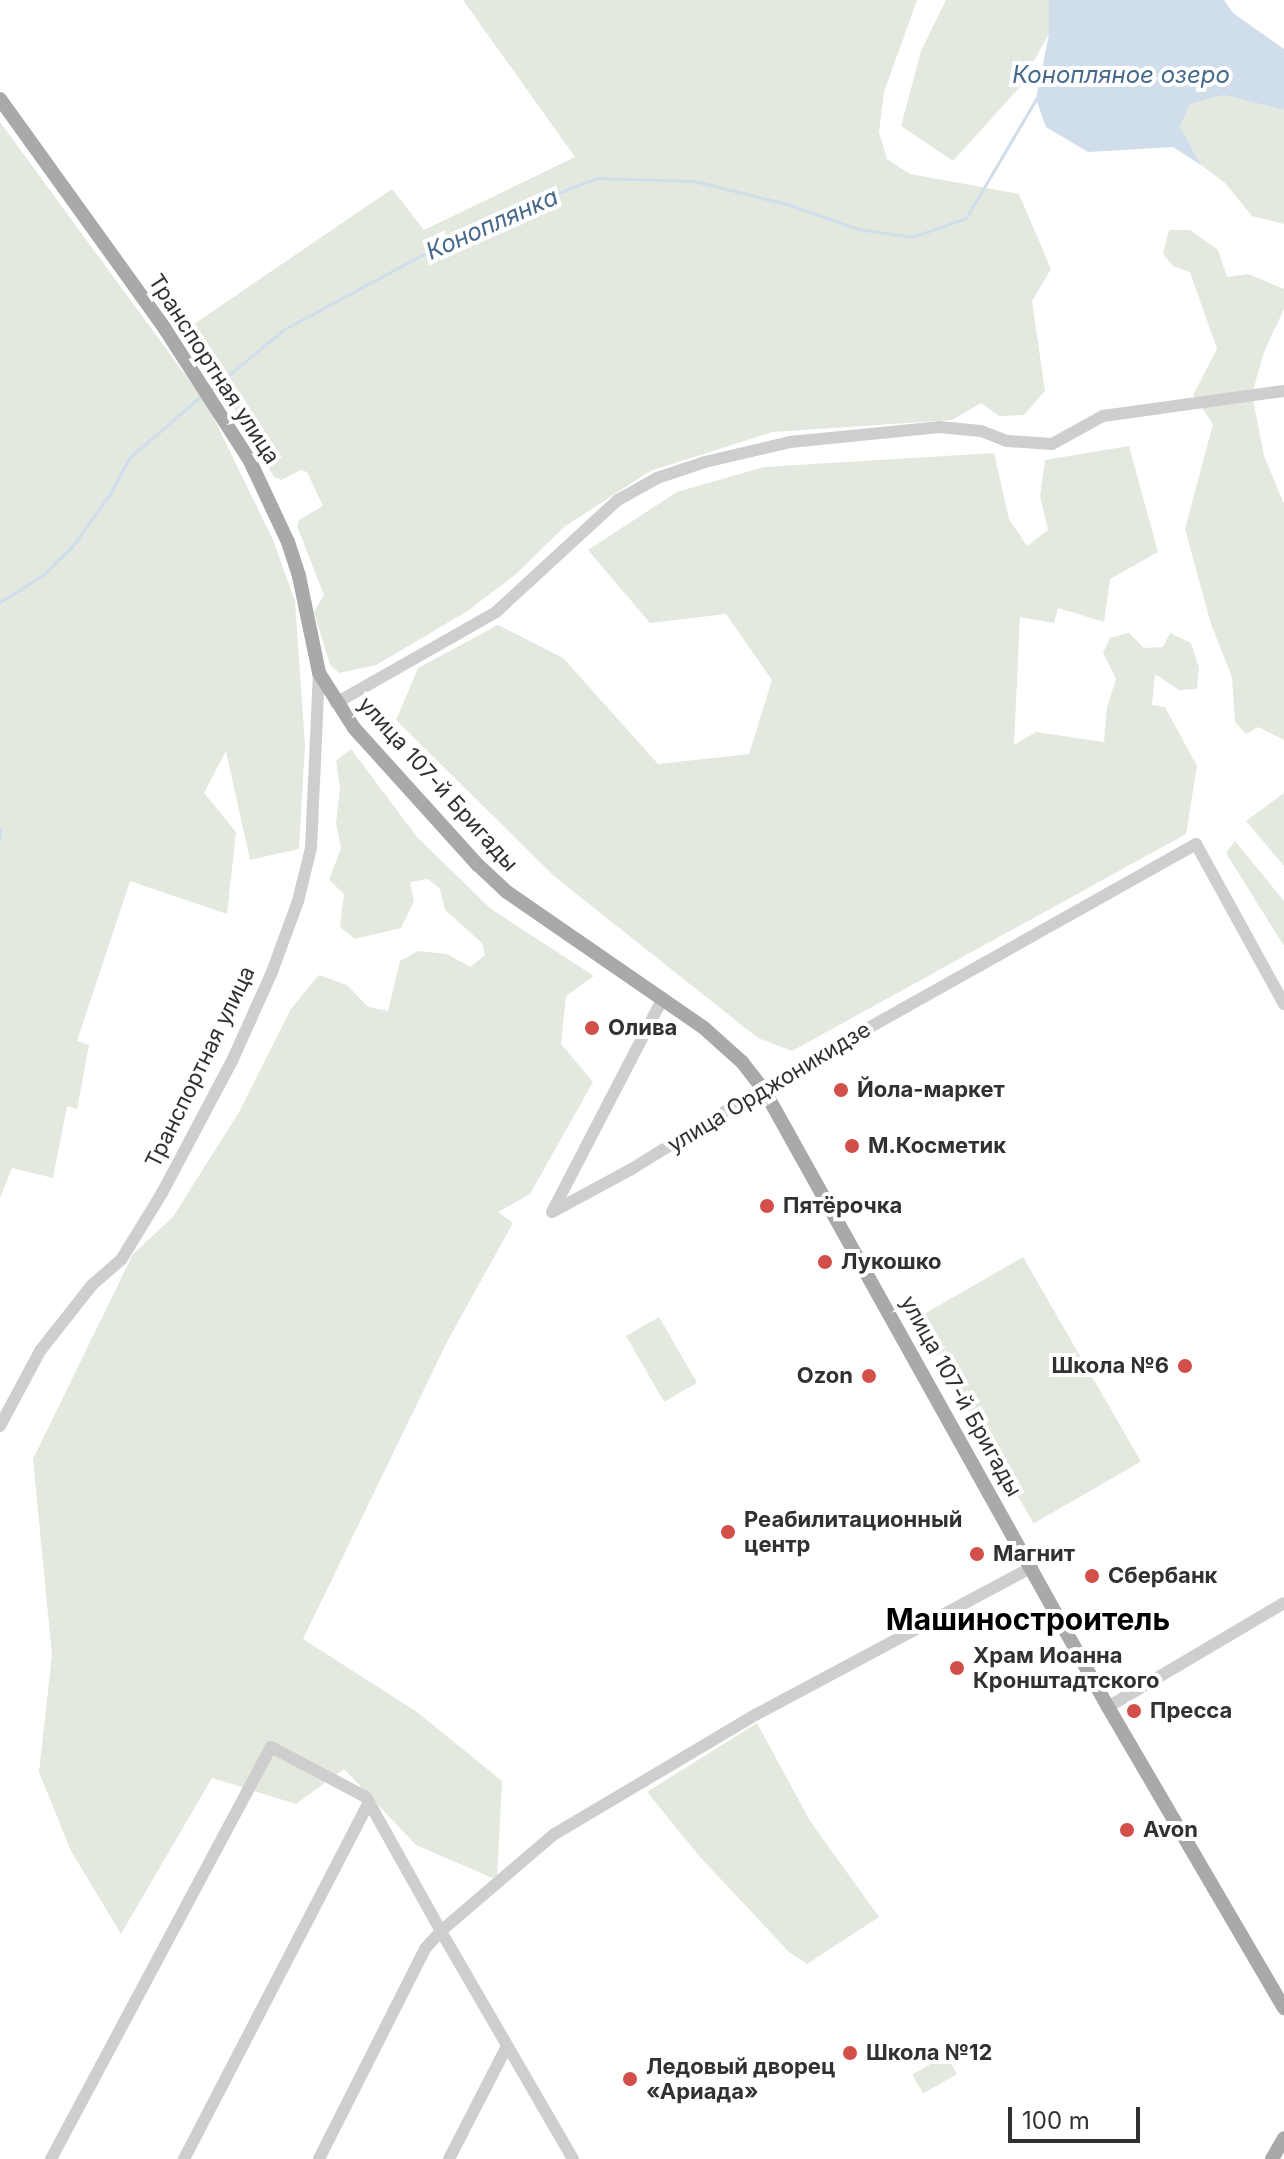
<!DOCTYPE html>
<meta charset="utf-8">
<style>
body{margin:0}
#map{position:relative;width:1284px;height:2159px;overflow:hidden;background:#fff;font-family:Inter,sans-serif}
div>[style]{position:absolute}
.green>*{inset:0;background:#e3e9de;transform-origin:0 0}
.water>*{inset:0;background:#d0ddea}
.stream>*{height:3px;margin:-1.5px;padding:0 1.5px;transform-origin:1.5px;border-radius:1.5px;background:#d0ddea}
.minor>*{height:12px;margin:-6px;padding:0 6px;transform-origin:6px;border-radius:6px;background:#cecece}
.major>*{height:14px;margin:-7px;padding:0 7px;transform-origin:7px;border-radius:7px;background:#a9a9a9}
.dots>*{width:22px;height:22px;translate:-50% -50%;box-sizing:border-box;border:4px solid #fff;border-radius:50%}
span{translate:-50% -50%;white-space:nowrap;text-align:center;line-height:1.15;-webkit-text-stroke:8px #fff;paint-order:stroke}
.street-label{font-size:22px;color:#313131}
.poi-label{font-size:22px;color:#313131;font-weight:700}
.left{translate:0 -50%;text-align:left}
.right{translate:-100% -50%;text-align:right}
.water-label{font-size:24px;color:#47698b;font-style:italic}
.district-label{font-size:30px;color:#000;font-weight:700}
.scale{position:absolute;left:1008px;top:2107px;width:132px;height:36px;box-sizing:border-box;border:4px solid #313131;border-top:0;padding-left:10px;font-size:24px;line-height:28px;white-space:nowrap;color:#313131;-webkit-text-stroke:6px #fff;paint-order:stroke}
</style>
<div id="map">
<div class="green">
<i style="clip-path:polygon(463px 0,917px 0,884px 92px,879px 132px,887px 159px,910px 174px,1019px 194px,1051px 269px,1032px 301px,1045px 391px,1024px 415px,999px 416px,981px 403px,952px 420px,773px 432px,650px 471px,564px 527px,515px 575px,466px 612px,376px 665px,339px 673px,330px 665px,314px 612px,324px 595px,297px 526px,299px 520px,323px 506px,307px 472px,301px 470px,281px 480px,274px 477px,191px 334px,191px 326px,392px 189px,424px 230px,575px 157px)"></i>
<i style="clip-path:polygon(946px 0,1049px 0,1049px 34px,1019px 88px,953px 161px,901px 126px,921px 51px)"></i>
<i style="clip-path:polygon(1224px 95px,1284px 110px,1284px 224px,1252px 216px,1225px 183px,1201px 165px,1180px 126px,1190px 104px)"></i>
<i style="clip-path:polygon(0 122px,208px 406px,273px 540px,295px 601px,305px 745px,299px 849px,250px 860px,226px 751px,204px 793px,236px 832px,227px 914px,130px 881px,77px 1041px,89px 1045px,77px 1109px,67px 1106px,53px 1178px,12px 1168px,0 1198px)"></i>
<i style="clip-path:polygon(1169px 230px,1190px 230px,1218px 250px,1227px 277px,1248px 274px,1284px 289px,1284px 309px,1264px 352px,1252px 394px,1264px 456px,1284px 504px,1284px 740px,1258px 727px,1246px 734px,1235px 722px,1232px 677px,1211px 624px,1185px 529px,1213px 424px,1193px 395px,1217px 349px,1190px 272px,1173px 266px,1163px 254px)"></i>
<i style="clip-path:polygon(1129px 446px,1158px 552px,1110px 579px,1104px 622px,1058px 608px,1054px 623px,1020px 617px,1014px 745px,1036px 732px,1104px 742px,1107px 707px,1116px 679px,1103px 653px,1110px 638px,1129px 633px,1144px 648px,1163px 647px,1170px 633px,1191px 643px,1199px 668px,1197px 689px,1179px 690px,1155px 674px,1152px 705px,1165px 707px,1197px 766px,1186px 834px,792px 1051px,758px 1038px,555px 877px,396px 720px,418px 668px,498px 625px,563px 658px,658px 764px,749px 754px,772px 680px,726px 614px,650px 623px,588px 550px,677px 492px,764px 467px,994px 453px,1009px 519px,1027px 546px,1048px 530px,1040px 496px,1045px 460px)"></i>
<i style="clip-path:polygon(351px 749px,417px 837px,491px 909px,594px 976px,566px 996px,561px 1044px,593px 1082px,530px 1194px,498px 1212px,513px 1223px,448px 1340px,303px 1639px,417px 1712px,502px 1781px,497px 1880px,416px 1845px,344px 1769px,296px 1804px,212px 1778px,121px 1934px,71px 1851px,39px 1772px,52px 1655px,33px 1459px,133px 1254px,173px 1217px,239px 1112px,291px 1009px,319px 975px,347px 985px,368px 1007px,388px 1011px,400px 961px,418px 951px,447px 954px,470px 967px,485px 955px,482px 943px,445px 910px,440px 889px,428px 879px,410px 882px,414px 901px,401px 928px,355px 939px,340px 927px,344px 894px,329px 880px,341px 848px,336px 823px,340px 788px,336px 761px)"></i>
<i style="clip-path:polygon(1284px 793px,1284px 866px,1246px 821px)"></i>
<i style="clip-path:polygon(1235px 841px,1284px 901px,1284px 946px,1226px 853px)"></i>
<i style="left:1023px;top:1257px;width:236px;height:124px;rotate:60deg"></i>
<i style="left:659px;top:1317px;width:76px;height:38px;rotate:60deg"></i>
<i style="clip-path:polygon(757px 1723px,810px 1821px,879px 1917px,807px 1964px,789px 1952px,700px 1857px,647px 1792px)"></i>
<i style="left:946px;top:2055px;width:22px;height:39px;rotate:60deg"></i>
</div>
<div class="water">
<i style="clip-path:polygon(1049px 0,1224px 0,1233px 13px,1284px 49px,1284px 110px,1224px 95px,1190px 104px,1180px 126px,1201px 165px,1173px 147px,1088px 152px,1046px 127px,1036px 99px,1049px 34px)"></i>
</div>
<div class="stream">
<i style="left:212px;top:389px;width:92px;rotate:-39.7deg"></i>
<i style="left:283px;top:330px;width:230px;rotate:-28.4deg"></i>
<i style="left:485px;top:221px;width:120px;rotate:-21deg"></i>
<i style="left:597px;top:178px;width:97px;rotate:1.8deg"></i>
<i style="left:694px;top:181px;width:99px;rotate:14deg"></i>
<i style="left:790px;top:205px;width:72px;rotate:19.4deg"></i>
<i style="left:858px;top:229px;width:55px;rotate:8.4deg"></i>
<i style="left:912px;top:237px;width:57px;rotate:-19.4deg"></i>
<i style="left:966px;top:218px;width:138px;rotate:-59.5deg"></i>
<i style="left:0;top:602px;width:51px;rotate:-32.1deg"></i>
<i style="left:43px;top:575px;width:39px;rotate:-44deg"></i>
<i style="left:71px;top:548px;width:67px;rotate:-54.2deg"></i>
<i style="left:110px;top:494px;width:42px;rotate:-61.6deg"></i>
<i style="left:130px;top:457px;width:95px;rotate:-40.7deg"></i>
<i style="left:0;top:829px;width:10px;rotate:90deg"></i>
</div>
<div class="minor">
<i style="left:336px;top:703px;width:184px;rotate:-29.6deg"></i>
<i style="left:496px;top:612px;width:166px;rotate:-42.6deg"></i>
<i style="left:618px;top:500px;width:45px;rotate:-29.4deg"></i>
<i style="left:657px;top:478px;width:51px;rotate:-18.4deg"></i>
<i style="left:705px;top:462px;width:87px;rotate:-13.2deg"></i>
<i style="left:790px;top:442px;width:150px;rotate:-5.7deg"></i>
<i style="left:939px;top:427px;width:42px;rotate:5.4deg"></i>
<i style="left:981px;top:431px;width:28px;rotate:21deg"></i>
<i style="left:1007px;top:441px;width:45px;rotate:3.8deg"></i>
<i style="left:1052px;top:444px;width:58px;rotate:-28.8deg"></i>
<i style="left:1103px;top:416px;width:183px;rotate:-7.9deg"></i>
<i style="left:552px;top:1212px;width:89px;rotate:-28.3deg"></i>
<i style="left:630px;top:1170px;width:135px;rotate:-31.7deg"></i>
<i style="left:745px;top:1099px;width:45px;rotate:-23.7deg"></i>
<i style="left:786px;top:1081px;width:92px;rotate:-33deg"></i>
<i style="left:863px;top:1031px;width:382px;rotate:-29.3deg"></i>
<i style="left:1196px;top:844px;width:183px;rotate:61.2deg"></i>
<i style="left:552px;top:1212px;width:241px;rotate:-62.6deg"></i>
<i style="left:0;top:1426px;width:85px;rotate:-61.9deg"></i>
<i style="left:40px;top:1351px;width:84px;rotate:-51.8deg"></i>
<i style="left:92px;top:1285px;width:38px;rotate:-41deg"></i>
<i style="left:121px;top:1260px;width:79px;rotate:-58.5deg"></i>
<i style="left:162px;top:1193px;width:149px;rotate:-62.1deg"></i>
<i style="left:232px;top:1061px;width:98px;rotate:-65.8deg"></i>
<i style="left:272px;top:972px;width:76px;rotate:-69.9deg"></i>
<i style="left:298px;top:901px;width:55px;rotate:-76.2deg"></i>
<i style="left:311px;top:848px;width:175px;rotate:-87.4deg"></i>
<i style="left:1108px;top:1707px;width:204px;rotate:-30.6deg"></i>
<i style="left:51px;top:2159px;width:467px;rotate:-61.9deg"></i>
<i style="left:271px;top:1747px;width:107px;rotate:27.8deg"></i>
<i style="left:366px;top:1797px;width:154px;rotate:60.8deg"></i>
<i style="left:441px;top:1931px;width:24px;rotate:132deg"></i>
<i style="left:425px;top:1949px;width:235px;rotate:116.8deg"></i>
<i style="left:184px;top:2159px;width:400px;rotate:-62.6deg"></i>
<i style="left:449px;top:2159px;width:127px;rotate:-62.8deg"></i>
<i style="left:573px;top:2159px;width:263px;rotate:-120.1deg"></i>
<i style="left:441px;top:1931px;width:148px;rotate:-40.6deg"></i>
<i style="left:553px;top:1835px;width:237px;rotate:-30.7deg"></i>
<i style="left:757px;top:1714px;width:312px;rotate:-28.1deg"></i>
</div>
<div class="major">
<i style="left:0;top:99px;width:283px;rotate:54.3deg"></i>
<i style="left:165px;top:329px;width:157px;rotate:57.2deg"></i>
<i style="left:250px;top:461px;width:89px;rotate:64.9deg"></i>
<i style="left:288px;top:542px;width:36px;rotate:72deg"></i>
<i style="left:299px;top:576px;width:99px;rotate:78.3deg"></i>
<i style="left:319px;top:673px;width:65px;rotate:57.5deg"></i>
<i style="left:354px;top:728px;width:185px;rotate:47.9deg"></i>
<i style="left:478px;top:865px;width:40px;rotate:43deg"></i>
<i style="left:507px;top:892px;width:239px;rotate:34.6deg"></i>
<i style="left:704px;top:1028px;width:51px;rotate:41.8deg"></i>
<i style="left:742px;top:1062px;width:36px;rotate:52deg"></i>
<i style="left:764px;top:1090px;width:706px;rotate:60.86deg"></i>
<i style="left:1108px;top:1707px;width:349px;rotate:59.7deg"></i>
<i style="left:1272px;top:2159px;width:24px;rotate:-60deg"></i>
</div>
<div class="dots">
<i style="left:592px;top:1028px;background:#d34f49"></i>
<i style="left:841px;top:1090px;background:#d34f49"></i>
<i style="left:852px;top:1146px;background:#d34f49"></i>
<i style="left:767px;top:1206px;background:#d34f49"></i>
<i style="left:825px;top:1262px;background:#d34f49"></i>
<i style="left:1185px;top:1366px;background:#d34f49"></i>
<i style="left:869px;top:1376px;background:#d34f49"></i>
<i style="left:728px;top:1532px;background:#d34f49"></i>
<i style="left:977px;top:1554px;background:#d34f49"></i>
<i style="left:1092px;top:1576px;background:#d34f49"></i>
<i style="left:957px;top:1668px;background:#d34f49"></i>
<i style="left:1134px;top:1711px;background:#d34f49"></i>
<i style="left:1127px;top:1830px;background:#d34f49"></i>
<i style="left:850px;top:2053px;background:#d34f49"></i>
<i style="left:630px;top:2079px;background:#d34f49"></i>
</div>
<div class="street-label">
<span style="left:214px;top:369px;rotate:57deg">Транспортная улица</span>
<span style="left:438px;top:784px;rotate:48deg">улица 107-й Бригады</span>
<span style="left:200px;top:1067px;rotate:-64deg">Транспортная улица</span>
<span style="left:769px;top:1087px;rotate:-31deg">улица Орджоникидзе</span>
<span style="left:961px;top:1396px;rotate:61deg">улица 107-й Бригады</span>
</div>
<div class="poi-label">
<span class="left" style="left:608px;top:1028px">Олива</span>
<span class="left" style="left:857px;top:1090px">Йола-маркет</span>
<span class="left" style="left:868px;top:1146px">М.Косметик</span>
<span class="left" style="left:783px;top:1206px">Пятёрочка</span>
<span class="left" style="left:841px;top:1262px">Лукошко</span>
<span class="right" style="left:1169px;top:1366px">Школа №6</span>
<span class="right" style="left:853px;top:1376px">Ozon</span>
<span class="left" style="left:744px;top:1532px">Реабилитационный<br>центр</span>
<span class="left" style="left:993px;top:1554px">Магнит</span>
<span class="left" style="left:1108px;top:1576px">Сбербанк</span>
<span class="left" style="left:973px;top:1668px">Храм Иоанна<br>Кронштадтского</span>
<span class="left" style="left:1150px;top:1711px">Пресса</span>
<span class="left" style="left:1143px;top:1830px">Avon</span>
<span class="left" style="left:866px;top:2053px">Школа №12</span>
<span class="left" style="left:646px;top:2079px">Ледовый дворец<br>«Ариада»</span>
</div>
<div class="water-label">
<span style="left:1121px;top:75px">Конопляное озеро</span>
<span style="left:492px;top:224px;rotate:-24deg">Коноплянка</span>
</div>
<div class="district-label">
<span style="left:1028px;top:1619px">Машиностроитель</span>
</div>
<div class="scale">100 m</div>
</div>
